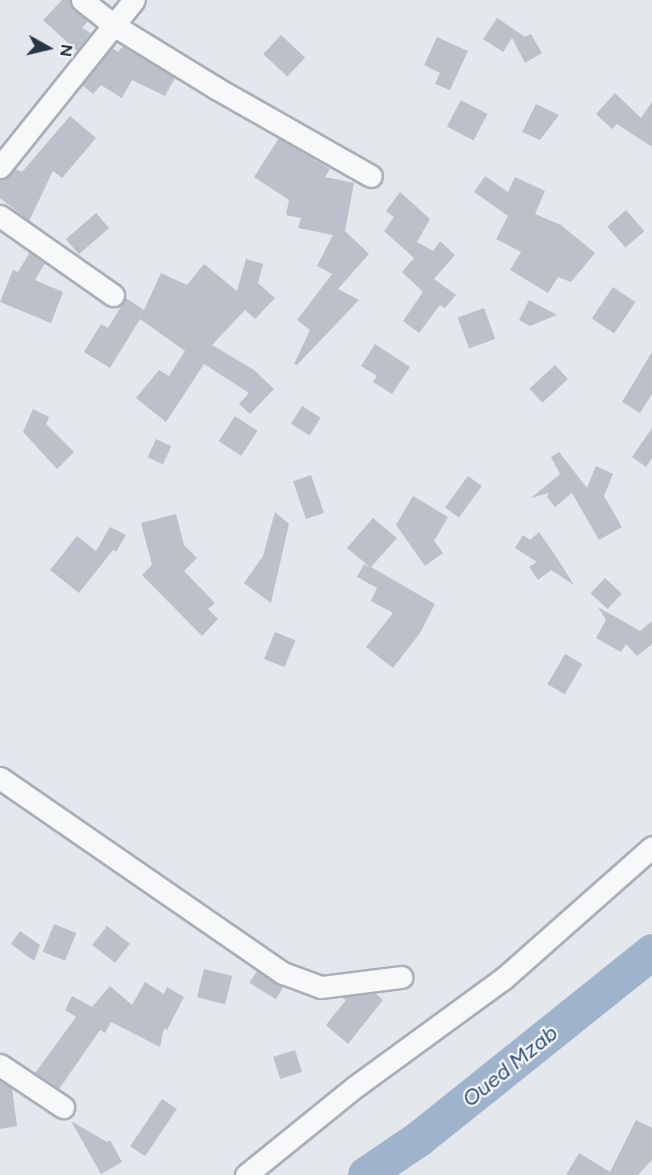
<!DOCTYPE html>
<style>
body{margin:0}
#map{position:relative;width:652px;height:1175px;overflow:hidden;background:#e4e7ec;font-family:Figtree,sans-serif}
div>[style]{position:absolute}
.river>*{height:36px;margin:-18px;padding:0 18px;transform-origin:18px;border-radius:18px;background:#9fb4cc}
.building>*{inset:0;background:#bbc0ca;transform-origin:0 0}
.roads{filter:drop-shadow(2px 0 #a9aeb7) drop-shadow(-2px 0 #a9aeb7) drop-shadow(0 2px #a9aeb7) drop-shadow(0 -2px #a9aeb7)}
.minor>*{height:21px;margin:-10.5px;padding:0 10.5px;transform-origin:10.5px;border-radius:10.5px;background:#f7f8fa}
span{translate:-50% -50%;white-space:nowrap;text-align:center;line-height:1.15;-webkit-text-stroke:4.5px #f4f6f9;paint-order:stroke}
.water-label{font-size:22px;color:#34527a;font-style:italic}
.north{position:absolute;left:18px;top:18px;width:60px;height:60px;-webkit-text-stroke:4px #f4f6f9;paint-order:stroke;rotate:98deg;font-size:16px;font-weight:700;line-height:24px;text-align:center;color:#2b3445}
.north::after{content:'';display:block;margin:auto;width:21px;height:27px;background:#2b3445;clip-path:polygon(50% 0,100% 100%,50% 72%,0 100%)}
</style>
<div id="map">
<div class="river">
<i style="left:366px;top:1175px;width:64px;rotate:-34.2deg"></i>
<i style="left:419px;top:1139px;width:299px;rotate:-38.7deg"></i>
</div>
<div class="building">
<i style="clip-path:polygon(62px 0,70px 0,74px 10px,88px 21px,82px 28px,91px 33px,77px 51px,43px 20px)"></i>
<i style="clip-path:polygon(497px 18px,525px 37px,531px 34px,542px 53px,525px 63px,512px 38px,503px 52px,483px 39px)"></i>
<i style="left:281px;top:35px;width:33px;height:26px;rotate:43deg"></i>
<i style="clip-path:polygon(437px 37px,468px 51px,450px 90px,435px 84px,440px 73px,424px 65px)"></i>
<i style="clip-path:polygon(123px 46px,175px 78px,165px 96px,132px 80px,122px 98px,101px 85px,93px 94px,82px 85px,112px 48px,118px 52px)"></i>
<i style="clip-path:polygon(615px 93px,641px 118px,652px 102px,652px 147px,617px 124px,612px 129px,596px 114px)"></i>
<i style="left:461px;top:100px;width:30px;height:30px;rotate:28deg"></i>
<i style="clip-path:polygon(536px 104px,559px 115px,540px 140px,522px 132px)"></i>
<i style="clip-path:polygon(70px 116px,96px 138px,62px 178px,53px 171px,29px 221px,0 198px,0 179px,15px 169px,22px 172px)"></i>
<i style="clip-path:polygon(279px 138px,330px 169px,325px 177px,354px 183px,345px 231px,369px 254px,338px 289px,359px 300px,297px 365px,294px 364px,310px 330px,297px 320px,332px 274px,317px 266px,333px 235px,298px 228px,301px 218px,286px 215px,289px 200px,254px 177px)"></i>
<i style="clip-path:polygon(485px 176px,508px 192px,515px 177px,545px 191px,535px 214px,561px 225px,595px 253px,571px 282px,558px 277px,548px 293px,510px 270px,521px 252px,496px 239px,508px 216px,474px 192px)"></i>
<i style="clip-path:polygon(400px 192px,430px 219px,417px 242px,433px 251px,440px 241px,455px 255px,434px 279px,456px 295px,445px 308px,440px 305px,419px 333px,403px 321px,423px 292px,402px 272px,414px 258px,384px 231px,394px 217px,386px 211px)"></i>
<i style="left:626px;top:210px;width:28px;height:25px;rotate:49deg"></i>
<i style="left:96px;top:213px;width:20px;height:40px;rotate:49deg"></i>
<i style="clip-path:polygon(30px 252px,45px 263px,35px 280px,63px 292px,51px 323px,0 302px,13px 270px,18px 272px)"></i>
<i style="clip-path:polygon(246px 259px,263px 264px,258px 283px,275px 298px,255px 319px,245px 310px,212px 345px,254px 370px,274px 389px,250px 414px,239px 404px,249px 393px,204px 364px,166px 422px,136px 398px,159px 370px,169px 376px,185px 351px,140px 319px,110px 368px,84px 352px,101px 324px,108px 328px,126px 298px,144px 310px,161px 273px,187px 285px,204px 264px,237px 291px)"></i>
<i style="left:613px;top:287px;width:27px;height:38px;rotate:34deg"></i>
<i style="clip-path:polygon(529px 300px,557px 315px,530px 326px,519px 320px)"></i>
<i style="left:484px;top:308px;width:33px;height:28px;rotate:70deg"></i>
<i style="clip-path:polygon(375px 344px,410px 367px,392px 394px,373px 382px,377px 376px,361px 366px)"></i>
<i style="clip-path:polygon(652px 352px,652px 394px,640px 413px,622px 402px)"></i>
<i style="left:555px;top:365px;width:19px;height:35px;rotate:47deg"></i>
<i style="left:302px;top:406px;width:22px;height:21px;rotate:32deg"></i>
<i style="clip-path:polygon(33px 409px,49px 417px,46px 424px,74px 452px,57px 469px,23px 432px)"></i>
<i style="left:235px;top:416px;width:27px;height:30px;rotate:33deg"></i>
<i style="clip-path:polygon(652px 428px,652px 458px,646px 467px,632px 457px)"></i>
<i style="left:156px;top:439px;width:17px;height:20px;rotate:25deg"></i>
<i style="clip-path:polygon(559px 452px,587px 488px,596px 466px,613px 474px,604px 496px,622px 527px,599px 540px,572px 493px,555px 507px,547px 497px,549px 493px,531px 498px,560px 474px,551px 457px)"></i>
<i style="left:311px;top:475px;width:40px;height:19px;rotate:71deg"></i>
<i style="left:468px;top:476px;width:17px;height:39px;rotate:36deg"></i>
<i style="clip-path:polygon(413px 496px,448px 517px,434px 541px,443px 553px,425px 566px,396px 525px)"></i>
<i style="clip-path:polygon(275px 512px,289px 524px,271px 603px,244px 583px,263px 556px)"></i>
<i style="clip-path:polygon(176px 514px,184px 545px,197px 558px,184px 571px,215px 603px,208px 609px,218px 619px,202px 636px,142px 575px,152px 565px,141px 523px)"></i>
<i style="clip-path:polygon(373px 518px,397px 538px,371px 567px,435px 604px,420px 633px,393px 668px,366px 647px,393px 613px,371px 601px,377px 588px,357px 577px,364px 564px,370px 567px,347px 548px)"></i>
<i style="clip-path:polygon(110px 527px,126px 535px,116px 552px,113px 550px,79px 593px,50px 570px,77px 536px,96px 551px)"></i>
<i style="clip-path:polygon(539px 532px,557px 558px,574px 585px,551px 570px,538px 580px,529px 567px,537px 562px,515px 548px,523px 535px,530px 540px)"></i>
<i style="left:605px;top:578px;width:23px;height:21px;rotate:43deg"></i>
<i style="clip-path:polygon(598px 607px,640px 631px,652px 621px,652px 644px,637px 656px,626px 644px,621px 652px,596px 638px,606px 620px)"></i>
<i style="left:275px;top:632px;width:22px;height:29px;rotate:22deg"></i>
<i style="left:565px;top:654px;width:20px;height:35px;rotate:30deg"></i>
<i style="left:54px;top:924px;width:24px;height:30px;rotate:22deg"></i>
<i style="left:107px;top:926px;width:29px;height:24px;rotate:38deg"></i>
<i style="clip-path:polygon(20px 931px,40px 945px,34px 961px,11px 944px)"></i>
<i style="left:204px;top:969px;width:29px;height:29px;rotate:14deg"></i>
<i style="left:257px;top:971px;width:31px;height:14px;rotate:32deg"></i>
<i style="clip-path:polygon(145px 982px,164px 994px,167px 987px,184px 997px,167px 1030px,164px 1028px,160px 1047px,111px 1022px,105px 1033px,100px 1030px,59px 1089px,35px 1073px,76px 1017px,65px 1010px,72px 996px,92px 1007px,110px 986px,132px 1005px)"></i>
<i style="clip-path:polygon(375px 993px,383px 1000px,348px 1044px,326px 1025px,346px 1000px,341px 997px)"></i>
<i style="left:295px;top:1050px;width:23px;height:23px;rotate:72deg"></i>
<i style="clip-path:polygon(0 1080px,12px 1088px,17px 1126px,0 1129px)"></i>
<i style="left:162px;top:1099px;width:18px;height:57px;rotate:34deg"></i>
<i style="clip-path:polygon(636px 1120px,652px 1128px,652px 1160px,638px 1175px,566px 1175px,579px 1153px,610px 1172px)"></i>
<i style="clip-path:polygon(71px 1121px,107px 1142px,110px 1140px,122px 1162px,101px 1174px)"></i>
</div>
<div class="roads">
<div class="minor">
<i style="left:82px;top:0;width:42px;rotate:38.2deg"></i>
<i style="left:115px;top:26px;width:119px;rotate:31.5deg"></i>
<i style="left:216px;top:88px;width:178px;rotate:29.6deg"></i>
<i style="left:0;top:167px;width:214px;rotate:-51.3deg"></i>
<i style="left:0;top:216px;width:138px;rotate:35deg"></i>
<i style="left:0;top:778px;width:344px;rotate:34.6deg"></i>
<i style="left:283px;top:973px;width:40px;rotate:20.2deg"></i>
<i style="left:321px;top:987px;width:81px;rotate:-7.1deg"></i>
<i style="left:0;top:1065px;width:76px;rotate:33.7deg"></i>
<i style="left:246px;top:1175px;width:141px;rotate:-39deg"></i>
<i style="left:356px;top:1086px;width:182px;rotate:-36.1deg"></i>
<i style="left:503px;top:979px;width:199px;rotate:-41.5deg"></i>
</div>
</div>
<div class="water-label">
<span style="left:510px;top:1066px;rotate:-39deg">Oued Mzab</span>
</div>
<div class="north">N</div>
</div>
